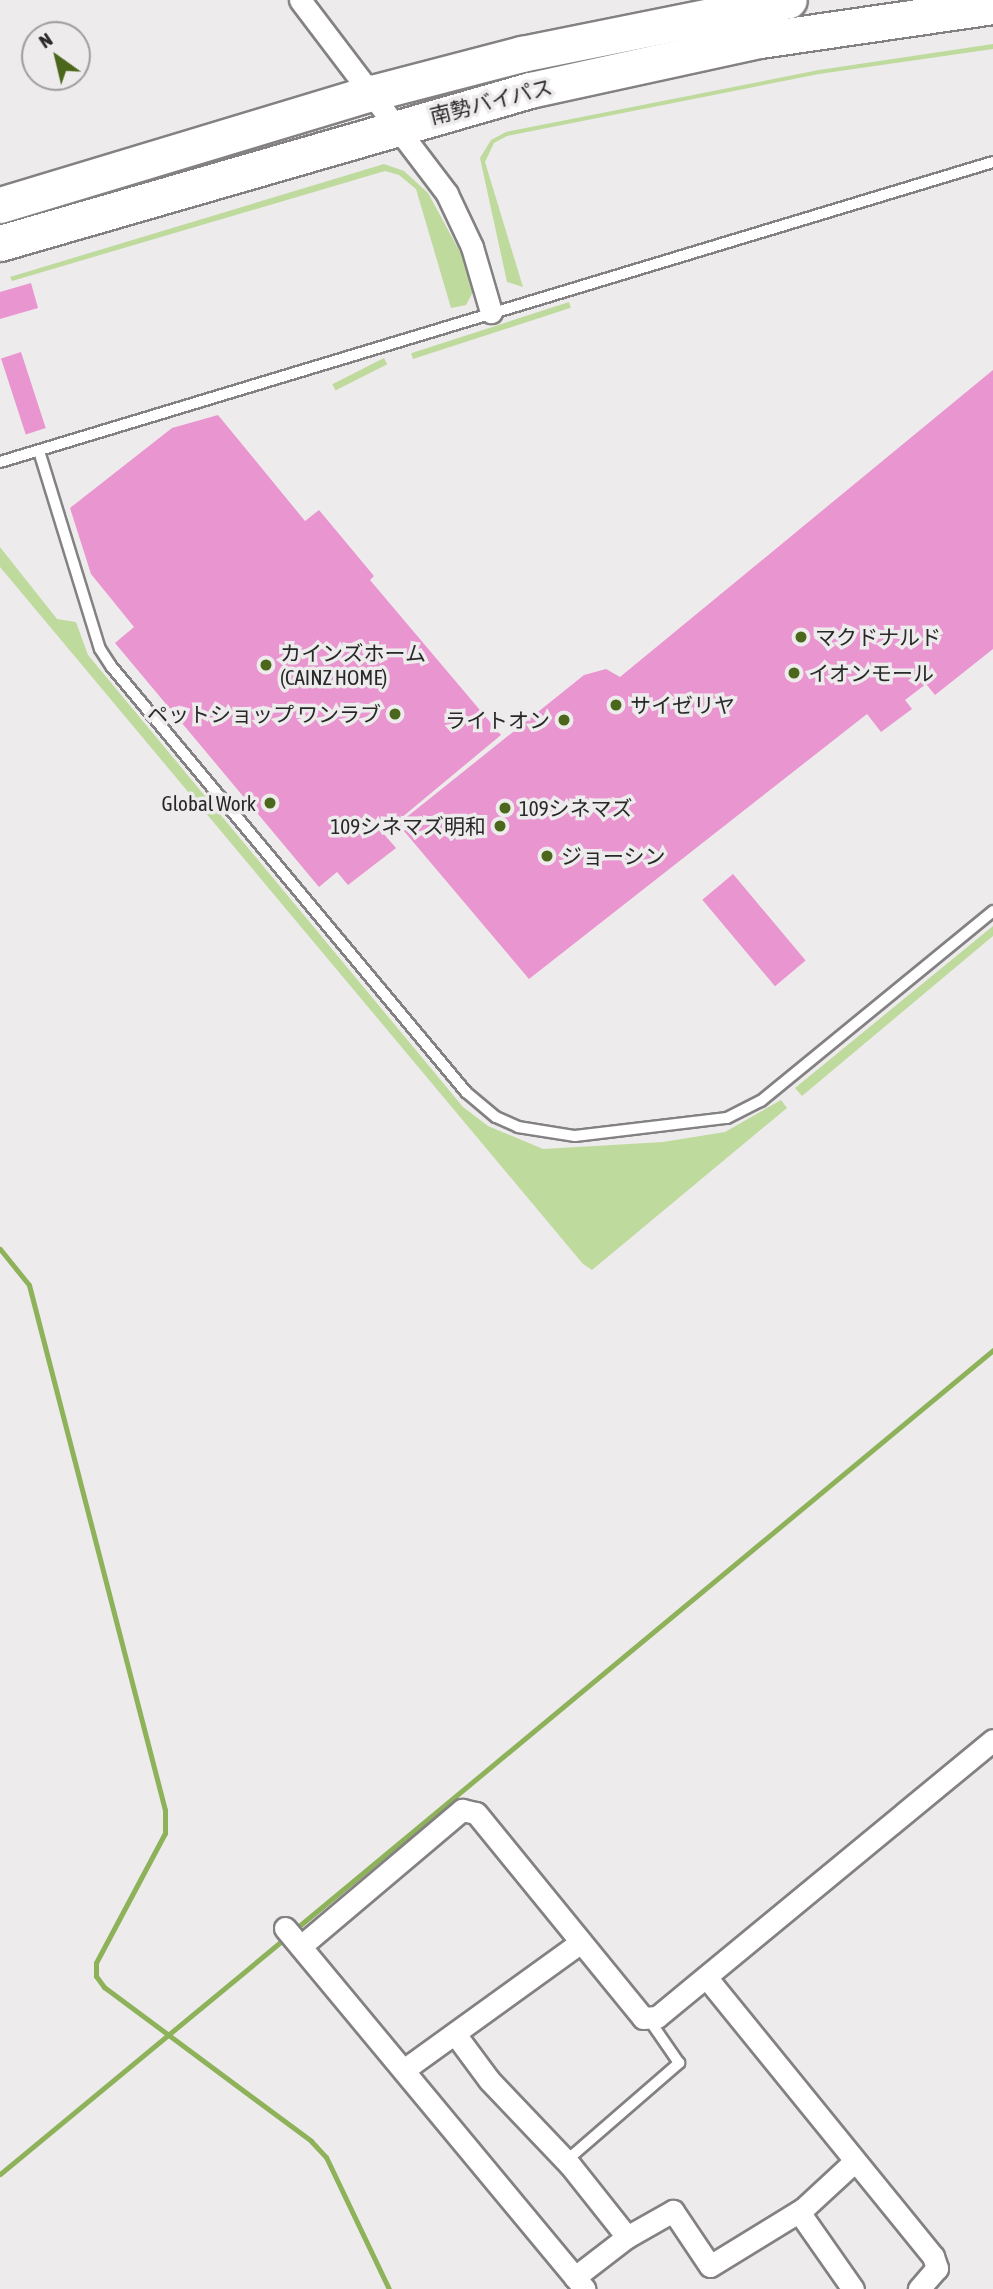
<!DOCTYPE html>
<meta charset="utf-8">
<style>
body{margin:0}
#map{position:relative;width:993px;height:2289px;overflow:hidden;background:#eeebed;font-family:"Asap Condensed","Noto Sans JP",sans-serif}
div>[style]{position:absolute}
.green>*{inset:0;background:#bfda9d;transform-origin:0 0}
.stream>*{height:5px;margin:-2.5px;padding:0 2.5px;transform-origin:2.5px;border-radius:2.5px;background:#8db259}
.building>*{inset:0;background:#e995d0;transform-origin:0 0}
.roads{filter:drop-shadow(2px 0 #848183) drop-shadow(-2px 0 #848183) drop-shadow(0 2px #848183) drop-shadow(0 -2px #848183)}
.service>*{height:10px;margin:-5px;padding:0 5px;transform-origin:5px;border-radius:5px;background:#fff}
.minor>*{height:21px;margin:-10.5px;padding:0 10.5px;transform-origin:10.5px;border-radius:10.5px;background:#fff}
.trunk>*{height:35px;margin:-17.5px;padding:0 17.5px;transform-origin:17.5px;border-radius:17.5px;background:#fff}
.dots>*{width:19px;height:19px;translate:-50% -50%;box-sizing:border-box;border:4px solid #eeebed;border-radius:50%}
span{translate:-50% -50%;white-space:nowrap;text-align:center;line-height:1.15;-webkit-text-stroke:7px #eeebed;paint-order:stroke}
.street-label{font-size:21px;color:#292829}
.poi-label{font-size:21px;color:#292829}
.left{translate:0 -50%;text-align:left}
.right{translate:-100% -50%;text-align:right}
.north{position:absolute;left:21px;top:21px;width:70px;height:70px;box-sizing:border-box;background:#eeebed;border:2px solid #9f9d9f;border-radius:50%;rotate:326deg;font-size:19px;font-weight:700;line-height:28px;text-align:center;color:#292829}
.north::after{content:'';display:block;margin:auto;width:24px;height:32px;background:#4b671b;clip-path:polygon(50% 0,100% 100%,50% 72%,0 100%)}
</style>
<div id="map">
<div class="green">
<i style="clip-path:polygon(993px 44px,993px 49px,819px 74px,507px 136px,494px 143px,485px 162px,523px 287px,507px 282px,480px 158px,491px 140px,506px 132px,819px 70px)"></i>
<i style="clip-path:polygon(384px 164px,404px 171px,428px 193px,466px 263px,473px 292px,466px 305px,451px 308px,416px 189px,399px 175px,385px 171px,12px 281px,10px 277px)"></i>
<i style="left:569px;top:302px;width:6px;height:166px;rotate:72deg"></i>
<i style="left:384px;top:358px;width:7px;height:58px;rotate:63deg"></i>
<i style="clip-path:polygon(0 547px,57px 619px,76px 622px,88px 655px,463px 1107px,488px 1126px,543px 1149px,663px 1142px,725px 1132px,781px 1100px,787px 1108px,592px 1270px,583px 1264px,0 567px)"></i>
<i style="clip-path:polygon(993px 926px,993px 936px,802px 1096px,795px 1088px)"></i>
</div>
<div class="stream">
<i style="left:0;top:1249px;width:46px;rotate:51.1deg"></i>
<i style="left:29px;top:1285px;width:542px;rotate:75.48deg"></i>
<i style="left:165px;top:1810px;width:23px;rotate:90deg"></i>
<i style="left:165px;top:1833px;width:147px;rotate:118deg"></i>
<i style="left:96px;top:1963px;width:13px;rotate:90deg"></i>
<i style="left:96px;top:1976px;width:14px;rotate:54deg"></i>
<i style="left:104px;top:1987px;width:258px;rotate:36.6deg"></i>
<i style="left:311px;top:2141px;width:22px;rotate:47deg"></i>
<i style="left:326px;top:2157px;width:146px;rotate:64.5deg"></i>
<i style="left:293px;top:1931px;width:910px;rotate:-39.69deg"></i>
<i style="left:0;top:2174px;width:371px;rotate:-39.6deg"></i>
</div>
<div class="building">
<i style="clip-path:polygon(31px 283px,38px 308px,0 319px,0 292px)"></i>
<i style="left:21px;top:352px;width:80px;height:21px;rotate:72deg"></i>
<i style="clip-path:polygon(993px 370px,993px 649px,935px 695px,926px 684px,905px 700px,912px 709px,881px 732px,867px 714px,529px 979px,398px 824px,584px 675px,606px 669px,620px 677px)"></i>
<i style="clip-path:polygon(218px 415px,305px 521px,319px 510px,374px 576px,370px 580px,501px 735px,383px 833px,396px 848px,348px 885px,337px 872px,319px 887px,115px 643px,134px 627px,91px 574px,70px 508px,172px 428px)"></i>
<i style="left:733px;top:874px;width:113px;height:40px;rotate:50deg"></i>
</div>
<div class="roads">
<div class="service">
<i style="left:39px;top:451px;width:207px;rotate:72.9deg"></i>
<i style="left:100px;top:649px;width:20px;rotate:57deg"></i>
<i style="left:111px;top:666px;width:555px;rotate:50.19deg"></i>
<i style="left:466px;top:1092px;width:39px;rotate:40deg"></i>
<i style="left:496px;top:1117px;width:24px;rotate:24deg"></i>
<i style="left:518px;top:1127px;width:58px;rotate:9deg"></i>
<i style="left:575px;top:1136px;width:153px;rotate:-6.8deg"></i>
<i style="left:727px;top:1118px;width:38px;rotate:-27deg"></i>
<i style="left:761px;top:1101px;width:300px;rotate:-39.3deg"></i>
<i style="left:0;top:462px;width:1037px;rotate:-16.81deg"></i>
<i style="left:566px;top:2161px;width:150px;rotate:-40.9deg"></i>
<i style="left:679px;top:2063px;width:55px;rotate:-124.6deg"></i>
</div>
<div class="minor">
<i style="left:300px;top:0;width:243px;rotate:52.8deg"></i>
<i style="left:447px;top:194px;width:59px;rotate:64.7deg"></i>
<i style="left:472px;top:247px;width:68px;rotate:73.7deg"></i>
<i style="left:285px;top:1928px;width:469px;rotate:50.3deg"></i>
<i style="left:301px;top:1946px;width:211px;rotate:-40.2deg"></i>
<i style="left:462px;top:1810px;width:14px;rotate:12deg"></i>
<i style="left:476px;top:1813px;width:264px;rotate:50.8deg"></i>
<i style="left:643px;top:2018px;width:14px;rotate:-4deg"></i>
<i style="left:657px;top:2017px;width:435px;rotate:-39.5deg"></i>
<i style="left:706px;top:1977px;width:360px;rotate:50.9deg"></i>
<i style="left:933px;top:2256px;width:13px;rotate:72deg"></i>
<i style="left:937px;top:2268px;width:28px;rotate:131deg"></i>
<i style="left:455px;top:2034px;width:57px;rotate:53.5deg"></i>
<i style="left:489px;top:2080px;width:117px;rotate:46.4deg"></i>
<i style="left:570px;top:2165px;width:92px;rotate:51.6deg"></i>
<i style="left:627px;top:2237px;width:66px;rotate:142.4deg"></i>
<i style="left:405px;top:2069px;width:217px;rotate:-35.8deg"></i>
<i style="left:799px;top:2212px;width:94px;rotate:55deg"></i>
<i style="left:627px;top:2237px;width:53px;rotate:-29.5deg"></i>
<i style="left:673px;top:2211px;width:66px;rotate:56.1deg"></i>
<i style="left:710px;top:2266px;width:109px;rotate:-31.5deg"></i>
<i style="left:803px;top:2209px;width:69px;rotate:-42.7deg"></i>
</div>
<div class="trunk">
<i style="left:0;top:205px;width:388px;rotate:-16.8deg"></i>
<i style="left:372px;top:93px;width:155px;rotate:-14.6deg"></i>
<i style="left:522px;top:54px;width:272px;rotate:-11.4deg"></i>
<i style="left:0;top:243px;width:552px;rotate:-16.1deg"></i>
<i style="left:530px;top:90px;width:235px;rotate:-12.3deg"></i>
<i style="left:760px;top:40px;width:235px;rotate:-8.3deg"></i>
</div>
</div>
<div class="dots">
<i style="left:801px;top:637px;background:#4b671b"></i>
<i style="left:266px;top:665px;background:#4b671b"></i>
<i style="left:794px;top:673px;background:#4b671b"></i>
<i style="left:616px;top:705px;background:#4b671b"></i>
<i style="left:395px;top:714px;background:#4b671b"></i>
<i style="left:564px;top:720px;background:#4b671b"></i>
<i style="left:270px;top:803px;background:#4b671b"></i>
<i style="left:505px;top:808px;background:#4b671b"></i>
<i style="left:500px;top:826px;background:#4b671b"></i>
<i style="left:547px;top:856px;background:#4b671b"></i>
</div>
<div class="street-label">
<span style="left:491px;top:101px;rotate:-14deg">南勢バイパス</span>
</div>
<div class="poi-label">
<span class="left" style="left:815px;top:637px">マクドナルド</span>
<span class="left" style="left:280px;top:665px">カインズホーム<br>(CAINZ HOME)</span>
<span class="left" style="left:808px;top:673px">イオンモール</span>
<span class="left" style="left:630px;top:705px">サイゼリヤ</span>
<span class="right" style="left:381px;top:714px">ペットショップ ワンラブ</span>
<span class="right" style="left:550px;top:720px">ライトオン</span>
<span class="right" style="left:256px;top:803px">Global Work</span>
<span class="left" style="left:519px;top:808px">109シネマズ</span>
<span class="right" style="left:486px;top:826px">109シネマズ明和</span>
<span class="left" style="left:561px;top:856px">ジョーシン</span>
</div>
<div class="north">N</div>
</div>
